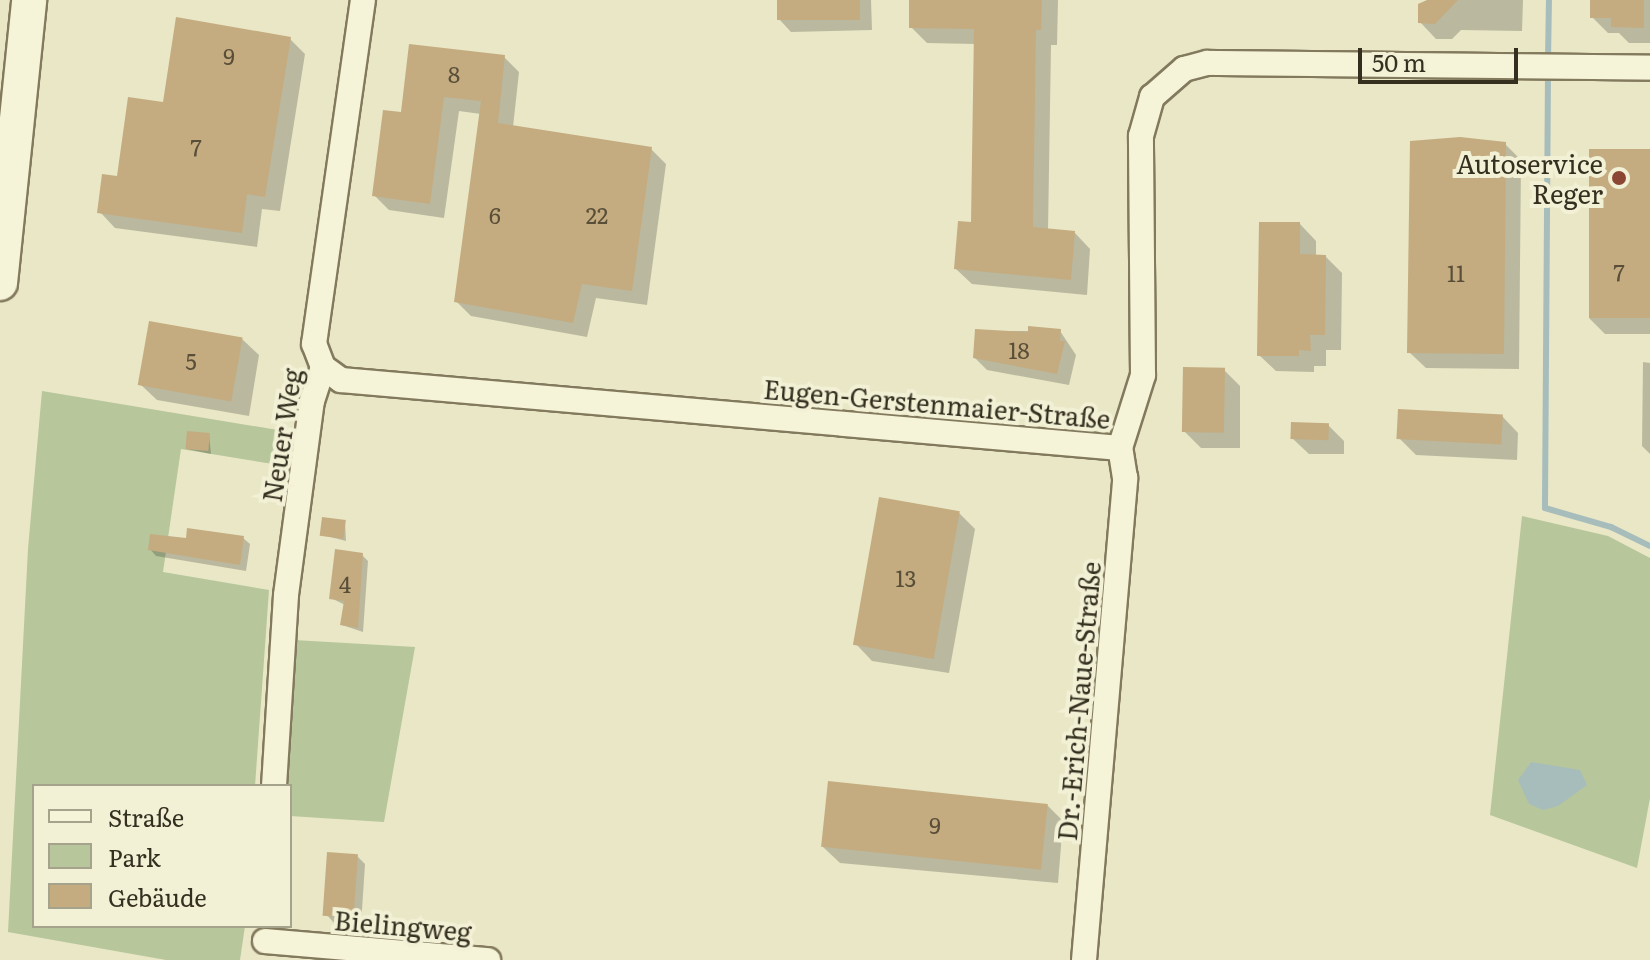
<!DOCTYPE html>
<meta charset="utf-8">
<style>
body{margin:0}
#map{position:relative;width:1650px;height:960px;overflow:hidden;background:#e9e7c6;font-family:Literata,serif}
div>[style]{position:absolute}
.green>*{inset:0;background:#b7c69b}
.water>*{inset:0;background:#a7bdbc}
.shadow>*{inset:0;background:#0003}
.stream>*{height:6px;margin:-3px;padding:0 3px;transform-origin:3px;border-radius:3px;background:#a7bdbc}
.building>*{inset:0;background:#c4ac80;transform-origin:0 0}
.roads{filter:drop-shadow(2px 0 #837a5e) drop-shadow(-2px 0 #837a5e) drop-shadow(0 2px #837a5e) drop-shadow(0 -2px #837a5e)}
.minor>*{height:24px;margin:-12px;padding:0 12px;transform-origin:12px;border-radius:12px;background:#f5f3d8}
.secondary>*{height:34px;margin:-17px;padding:0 17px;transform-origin:17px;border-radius:17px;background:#f5f3d8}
.dots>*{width:22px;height:22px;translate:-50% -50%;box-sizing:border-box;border:4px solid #f2f0d5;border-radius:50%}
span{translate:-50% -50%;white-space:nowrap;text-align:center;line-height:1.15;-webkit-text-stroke:8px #f2f0d5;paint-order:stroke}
.number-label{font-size:22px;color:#594e38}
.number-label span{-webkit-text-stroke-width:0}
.poi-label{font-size:26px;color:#352f20}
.right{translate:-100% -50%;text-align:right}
.street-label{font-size:26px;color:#352f20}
.legend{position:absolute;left:32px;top:784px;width:260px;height:144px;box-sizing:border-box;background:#f2f0d5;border:2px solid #a6a38d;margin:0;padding:10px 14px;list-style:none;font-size:24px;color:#352f20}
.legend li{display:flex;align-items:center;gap:16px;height:40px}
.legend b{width:40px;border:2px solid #a6a38d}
.scale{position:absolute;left:1358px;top:48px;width:160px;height:36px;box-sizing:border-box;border:4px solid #352f20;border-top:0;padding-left:10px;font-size:24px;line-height:28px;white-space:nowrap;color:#352f20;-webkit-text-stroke:6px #f2f0d5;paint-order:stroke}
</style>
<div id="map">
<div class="green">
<i style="clip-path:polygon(42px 391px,290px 432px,285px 466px,181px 449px,163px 572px,269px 590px,255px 786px,34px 786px,34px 926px,245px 926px,240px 960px,166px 960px,8px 932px,28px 549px)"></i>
<i style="clip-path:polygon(1522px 516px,1608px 536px,1650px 558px,1650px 798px,1637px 868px,1490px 815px)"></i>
<i style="clip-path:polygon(294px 640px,415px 647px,384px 822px,290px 816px,290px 786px,284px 786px)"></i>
</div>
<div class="water">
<i style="clip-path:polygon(1531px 762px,1580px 770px,1587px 785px,1558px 806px,1543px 810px,1529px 804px,1518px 780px)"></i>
</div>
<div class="shadow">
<i style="clip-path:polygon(779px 0,871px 0,872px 30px,791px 32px,779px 19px)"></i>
<i style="clip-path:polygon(911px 0,1058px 0,1057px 45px,1051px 45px,1048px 231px,1075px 233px,1090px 249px,1087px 295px,972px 284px,956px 269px,973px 224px,975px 44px,927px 43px,911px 27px)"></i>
<i style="clip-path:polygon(1429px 0,1523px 0,1522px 31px,1461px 30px,1452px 39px,1436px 39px,1420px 22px)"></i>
<i style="clip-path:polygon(1592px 0,1650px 0,1650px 43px,1629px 43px,1619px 33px,1608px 33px,1592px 17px)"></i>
<i style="clip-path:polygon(290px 39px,305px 54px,280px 211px,262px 209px,257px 247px,115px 228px,100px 212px,164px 104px)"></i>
<i style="clip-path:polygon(504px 57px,519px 72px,513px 127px,651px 149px,666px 164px,647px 305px,596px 298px,587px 337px,471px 316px,456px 301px,481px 114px,459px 111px,444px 218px,389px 210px,374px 195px,403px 115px)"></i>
<i style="clip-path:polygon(1505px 144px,1521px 160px,1519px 369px,1426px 368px,1409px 352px)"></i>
<i style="clip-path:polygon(1650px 151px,1650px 334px,1605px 334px,1589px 318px)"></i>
<i style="clip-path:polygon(1300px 224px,1316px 241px,1316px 256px,1326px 257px,1342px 273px,1341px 350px,1326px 350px,1326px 366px,1314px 366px,1314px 372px,1276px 371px,1259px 355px)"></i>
<i style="clip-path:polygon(977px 331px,1060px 331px,1076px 355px,1069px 385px,987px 370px,975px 358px)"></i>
<i style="clip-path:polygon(242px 339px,259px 355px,249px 416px,157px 400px,140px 384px)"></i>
<i style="clip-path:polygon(1643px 362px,1650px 363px,1650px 454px,1642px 446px)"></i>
<i style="clip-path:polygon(1224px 370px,1240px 386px,1240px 448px,1201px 448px,1185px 432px)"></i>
<i style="clip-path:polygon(1502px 416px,1518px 433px,1517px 460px,1416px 455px,1400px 439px)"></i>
<i style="clip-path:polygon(1328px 425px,1344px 441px,1344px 454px,1309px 454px,1292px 438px)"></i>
<i style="clip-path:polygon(209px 435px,211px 454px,187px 449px)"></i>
<i style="clip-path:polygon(959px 513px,975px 529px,949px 673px,872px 661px,856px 644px)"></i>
<i style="clip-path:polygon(345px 522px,346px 541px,322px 535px)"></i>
<i style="clip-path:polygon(243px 538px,250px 544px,246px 571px,156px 556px,150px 549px,187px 540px)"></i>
<i style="clip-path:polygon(362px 555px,368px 561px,363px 632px,342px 625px,345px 605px,331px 598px)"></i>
<i style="clip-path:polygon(1047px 805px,1063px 821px,1058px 883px,840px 863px,823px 847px)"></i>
<i style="clip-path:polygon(357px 856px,365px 864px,361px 925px,334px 923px,327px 915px)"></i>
</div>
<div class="stream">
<i style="left:1548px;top:61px;width:61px;rotate:-89.1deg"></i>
<i style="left:1548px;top:72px;width:436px;rotate:90.4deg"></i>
<i style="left:1545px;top:508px;width:69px;rotate:16.1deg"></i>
<i style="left:1611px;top:527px;width:43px;rotate:26deg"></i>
</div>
<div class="building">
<i style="left:777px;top:0;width:83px;height:20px"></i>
<i style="clip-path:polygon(909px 0,1042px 0,1041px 30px,1036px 30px,1033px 227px,1075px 231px,1071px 280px,954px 269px,958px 221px,971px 222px,974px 29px,909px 28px)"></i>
<i style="clip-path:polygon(1427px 0,1458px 0,1435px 24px,1418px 23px,1418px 4px)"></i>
<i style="clip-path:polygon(1590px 0,1644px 0,1644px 28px,1611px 27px,1611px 18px,1590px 18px)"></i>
<i style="clip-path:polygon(176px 17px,291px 37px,265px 197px,247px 194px,242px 233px,97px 213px,102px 174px,117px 176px,128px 97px,163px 102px)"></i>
<i style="clip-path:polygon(409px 44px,505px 55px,498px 123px,652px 147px,632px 291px,582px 284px,573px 323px,454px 302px,481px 101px,444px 97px,430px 204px,372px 196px,383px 110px,401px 112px)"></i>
<i style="clip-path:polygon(1460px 137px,1506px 142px,1504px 354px,1407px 353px,1410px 141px)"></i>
<i style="left:1589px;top:149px;width:61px;height:169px"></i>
<i style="clip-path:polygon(1259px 222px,1300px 222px,1300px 254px,1326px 255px,1325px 335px,1310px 335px,1311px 351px,1299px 350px,1299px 356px,1257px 356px)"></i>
<i style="left:149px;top:321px;width:95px;height:65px;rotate:10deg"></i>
<i style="clip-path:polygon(1028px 326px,1061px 329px,1060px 341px,1065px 341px,1057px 374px,973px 358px,975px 329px,1028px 332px)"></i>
<i style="left:1183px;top:367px;width:42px;height:65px;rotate:1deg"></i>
<i style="left:1398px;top:409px;width:105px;height:30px;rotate:3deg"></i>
<i style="left:1291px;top:422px;width:38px;height:17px;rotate:2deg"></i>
<i style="left:187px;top:431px;width:23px;height:18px;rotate:5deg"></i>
<i style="left:879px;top:497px;width:82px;height:150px;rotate:10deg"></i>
<i style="left:322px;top:517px;width:24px;height:19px;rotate:7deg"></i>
<i style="clip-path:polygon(187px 528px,244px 536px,240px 565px,148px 550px,150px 534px,186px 538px)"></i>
<i style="clip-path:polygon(335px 549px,363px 553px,358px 628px,340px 625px,344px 601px,329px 599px)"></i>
<i style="left:828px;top:781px;width:221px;height:66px;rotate:6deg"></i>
<i style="left:327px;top:852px;width:31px;height:64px;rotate:4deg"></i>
</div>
<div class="roads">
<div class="minor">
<i style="left:323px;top:367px;width:22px;rotate:36deg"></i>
<i style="left:341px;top:380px;width:782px;rotate:4.99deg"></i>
<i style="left:1120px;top:448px;width:77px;rotate:-72.5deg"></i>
<i style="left:1143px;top:375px;width:239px;rotate:-90.5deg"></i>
<i style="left:1141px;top:136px;width:41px;rotate:-74.2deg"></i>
<i style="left:1152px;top:97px;width:43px;rotate:-41.2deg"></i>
<i style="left:1184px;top:69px;width:24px;rotate:-15deg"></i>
<i style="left:1207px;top:63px;width:443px;rotate:0.6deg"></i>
<i style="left:274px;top:786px;width:191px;rotate:-86.4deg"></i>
<i style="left:286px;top:595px;width:196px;rotate:-82.4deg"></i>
<i style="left:312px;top:401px;width:36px;rotate:-72deg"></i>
<i style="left:323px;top:367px;width:25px;rotate:-111deg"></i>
<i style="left:314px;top:344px;width:347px;rotate:-81.9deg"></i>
<i style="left:265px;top:941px;width:224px;rotate:4.9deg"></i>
<i style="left:1084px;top:960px;width:484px;rotate:-85.1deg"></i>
<i style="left:1125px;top:478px;width:30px;rotate:-99deg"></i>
</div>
<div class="secondary">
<i style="left:0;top:283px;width:284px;rotate:-84.1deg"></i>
</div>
</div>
<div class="dots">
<i style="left:1619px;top:178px;background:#8c4734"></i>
</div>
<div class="number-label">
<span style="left:229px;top:56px">9</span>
<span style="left:454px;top:74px">8</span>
<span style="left:196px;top:147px">7</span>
<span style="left:495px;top:215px">6</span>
<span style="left:597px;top:215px">22</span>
<span style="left:1619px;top:272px">7</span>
<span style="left:1456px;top:273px">11</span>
<span style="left:1019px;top:350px">18</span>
<span style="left:191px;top:361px">5</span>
<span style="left:906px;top:578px">13</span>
<span style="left:345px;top:584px">4</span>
<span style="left:935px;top:825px">9</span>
</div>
<div class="poi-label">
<span class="right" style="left:1603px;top:178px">Autoservice<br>Reger</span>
</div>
<div class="street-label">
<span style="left:937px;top:403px;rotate:5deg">Eugen-Gerstenmaier-Straße</span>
<span style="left:281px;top:435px;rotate:-81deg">Neuer Weg</span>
<span style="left:1078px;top:701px;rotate:-85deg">Dr.-Erich-Naue-Straße</span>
<span style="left:403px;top:925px;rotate:5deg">Bielingweg</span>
</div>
<ul class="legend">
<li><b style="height:10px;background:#f5f3d8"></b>Straße</li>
<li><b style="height:22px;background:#b7c69b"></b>Park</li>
<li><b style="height:22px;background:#c4ac80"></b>Gebäude</li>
</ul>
<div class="scale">50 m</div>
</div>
